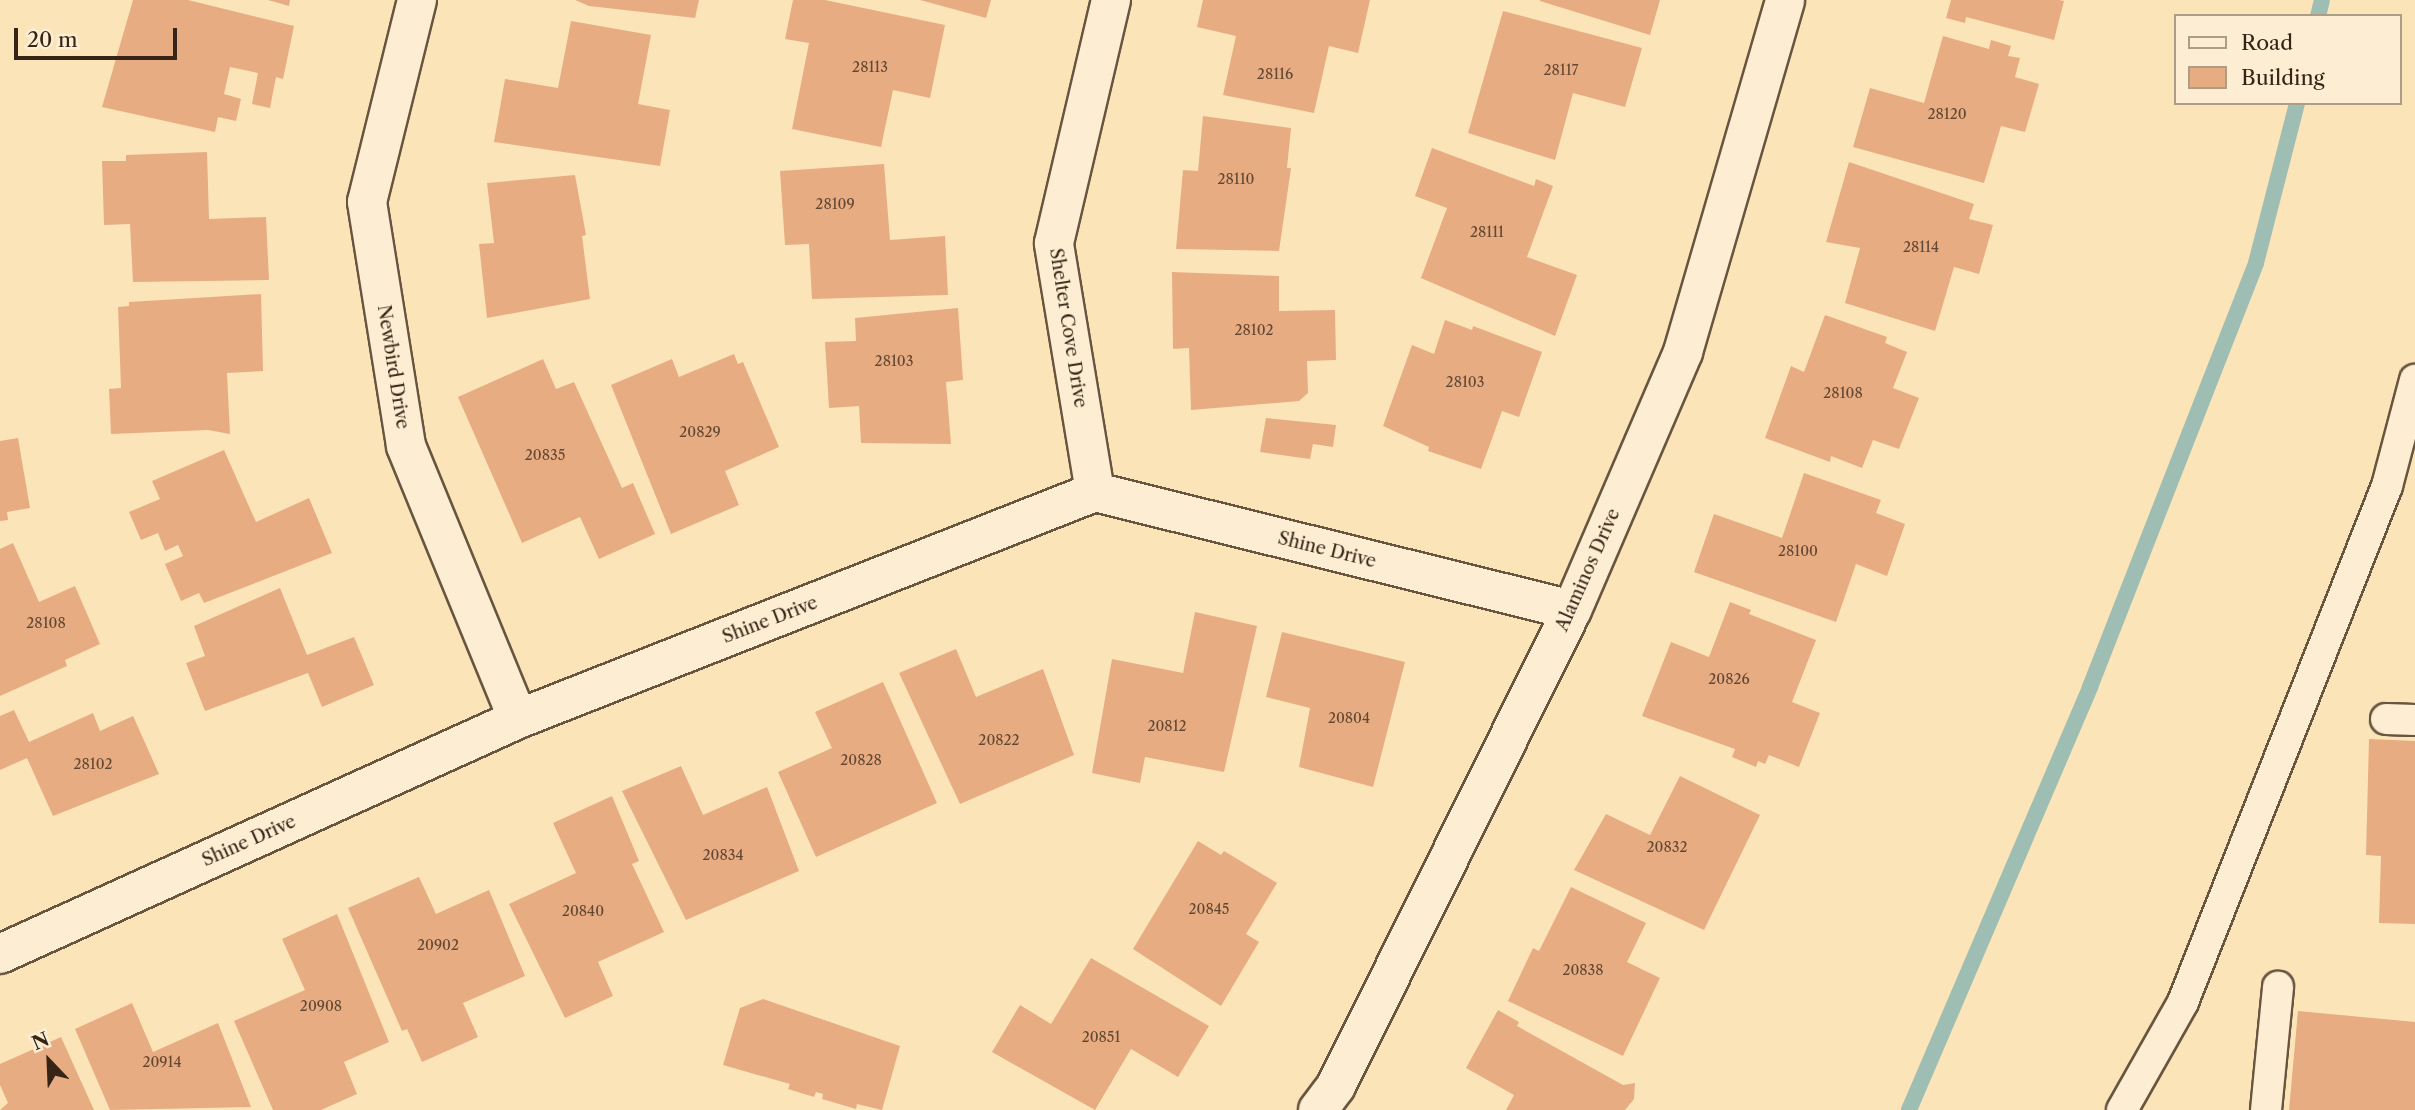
<!DOCTYPE html>
<style>
body{margin:0}
#map{position:relative;width:2415px;height:1110px;overflow:hidden;background:#fce4b9;font-family:"Libre Caslon Text",serif}
div>[style]{position:absolute}
.stream>*{height:16px;margin:-8px;padding:0 8px;transform-origin:8px;border-radius:8px;background:#9fbeb3}
.building>*{inset:0;background:#e8ac83}
.roads{filter:drop-shadow(2px 0 #685540) drop-shadow(-2px 0 #685540) drop-shadow(0 2px #685540) drop-shadow(0 -2px #685540)}
.lane>*{height:30px;margin:-15px;padding:0 15px;transform-origin:15px;border-radius:15px;background:#fdedd2}
.street>*{height:38px;margin:-19px;padding:0 19px;transform-origin:19px;border-radius:19px;background:#fdedd2}
span{translate:-50% -50%;white-space:nowrap;text-align:center;line-height:1.15;-webkit-text-stroke:6px #fdedd2;paint-order:stroke}
.number-label{font-size:14px;color:#624732}
.number-label span{-webkit-text-stroke-width:0}
.street-label{font-size:18px;color:#362517}
.legend{position:absolute;left:2174px;top:14px;width:228px;height:91px;box-sizing:border-box;background:#fdedd2;border:2px solid #ad9d87;margin:0;padding:9px 12px;list-style:none;font-size:21px;color:#362517}
.legend li{display:flex;align-items:center;gap:14px;height:35px}
.legend b{width:35px;border:2px solid #ad9d87}
.north{position:absolute;left:14px;top:1026px;width:70px;height:70px;-webkit-text-stroke:5px #fdedd2;paint-order:stroke;rotate:337deg;font-size:19px;font-weight:700;line-height:28px;text-align:center;color:#362517}
.north::after{content:'';display:block;margin:auto;width:24px;height:32px;background:#362517;clip-path:polygon(50% 0,100% 100%,50% 72%,0 100%)}
.scale{position:absolute;left:14px;top:28px;width:163px;height:32px;box-sizing:border-box;border:4px solid #362517;border-top:0;padding-left:9px;font-size:21px;line-height:24px;white-space:nowrap;color:#362517;-webkit-text-stroke:5px #fdedd2;paint-order:stroke}
</style>
<div id="map">
<div class="stream">
<i style="left:2318px;top:16px;width:16px;rotate:-76deg"></i>
<i style="left:1909px;top:1110px;width:460px;rotate:-66.8deg"></i>
<i style="left:2090px;top:687px;width:455px;rotate:-68.6deg"></i>
<i style="left:2256px;top:263px;width:165px;rotate:-75.6deg"></i>
</div>
<div class="building">
<i style="clip-path:polygon(133px 0,188px 0,294px 26px,283px 79px,276px 77px,270px 108px,252px 104px,258px 73px,230px 67px,224px 94px,241px 99px,236px 121px,218px 117px,215px 132px,102px 107px)"></i>
<i style="clip-path:polygon(268px 0,290px 0,289px 6px)"></i>
<i style="clip-path:polygon(575px 0,699px 0,695px 18px,589px 6px)"></i>
<i style="clip-path:polygon(793px 0,825px 0,945px 25px,930px 98px,893px 90px,881px 147px,792px 129px,809px 43px,785px 39px)"></i>
<i style="clip-path:polygon(920px 0,991px 0,986px 18px)"></i>
<i style="clip-path:polygon(1203px 0,1370px 0,1358px 53px,1329px 46px,1314px 113px,1223px 95px,1236px 36px,1197px 27px)"></i>
<i style="clip-path:polygon(1660px 0,1650px 35px,1540px 1px,1540px 0)"></i>
<i style="clip-path:polygon(1951px 0,2059px 0,2064px 1px,2054px 40px,1966px 17px,1965px 23px,1946px 18px)"></i>
<i style="clip-path:polygon(1503px 11px,1642px 48px,1625px 107px,1573px 93px,1555px 160px,1468px 133px)"></i>
<i style="clip-path:polygon(571px 21px,651px 35px,638px 104px,670px 110px,660px 166px,494px 142px,505px 79px,558px 88px)"></i>
<i style="clip-path:polygon(1943px 36px,1989px 49px,1991px 40px,2011px 46px,2008px 56px,2020px 58px,2015px 77px,2039px 84px,2025px 132px,2001px 126px,1984px 183px,1853px 147px,1870px 88px,1924px 103px)"></i>
<i style="clip-path:polygon(1203px 116px,1291px 128px,1287px 168px,1291px 168px,1279px 251px,1176px 249px,1183px 170px,1198px 171px)"></i>
<i style="clip-path:polygon(1432px 148px,1534px 186px,1536px 179px,1553px 186px,1527px 257px,1577px 275px,1555px 336px,1421px 278px,1447px 208px,1415px 196px)"></i>
<i style="clip-path:polygon(207px 152px,209px 219px,266px 217px,269px 280px,133px 282px,130px 224px,104px 225px,102px 161px,126px 161px,126px 155px)"></i>
<i style="clip-path:polygon(1849px 162px,1974px 204px,1969px 219px,1993px 225px,1979px 274px,1954px 267px,1935px 331px,1845px 303px,1860px 248px,1826px 242px)"></i>
<i style="clip-path:polygon(884px 164px,890px 240px,945px 236px,948px 295px,812px 299px,809px 244px,785px 245px,780px 171px)"></i>
<i style="clip-path:polygon(575px 175px,586px 235px,582px 236px,590px 299px,487px 318px,479px 244px,494px 243px,487px 183px)"></i>
<i style="clip-path:polygon(1172px 272px,1279px 276px,1279px 311px,1335px 310px,1336px 360px,1307px 361px,1308px 393px,1299px 401px,1191px 410px,1189px 348px,1173px 349px)"></i>
<i style="clip-path:polygon(261px 294px,263px 371px,227px 373px,230px 434px,208px 430px,111px 434px,109px 389px,121px 388px,118px 307px,129px 306px,129px 302px)"></i>
<i style="clip-path:polygon(958px 308px,963px 380px,946px 382px,951px 444px,861px 443px,859px 406px,829px 408px,825px 342px,856px 341px,855px 318px)"></i>
<i style="clip-path:polygon(1825px 315px,1887px 337px,1885px 343px,1907px 352px,1893px 388px,1919px 398px,1899px 449px,1873px 440px,1862px 468px,1831px 456px,1830px 462px,1765px 438px,1791px 366px,1804px 372px)"></i>
<i style="clip-path:polygon(1445px 320px,1472px 330px,1473px 326px,1542px 352px,1519px 417px,1502px 411px,1481px 469px,1428px 451px,1429px 447px,1383px 426px,1412px 345px,1434px 354px)"></i>
<i style="clip-path:polygon(734px 354px,738px 364px,743px 362px,779px 447px,725px 471px,739px 505px,671px 534px,611px 385px,672px 359px,679px 377px)"></i>
<i style="clip-path:polygon(543px 359px,556px 389px,574px 382px,622px 488px,633px 483px,655px 534px,599px 559px,580px 517px,522px 543px,458px 397px)"></i>
<i style="clip-path:polygon(1266px 418px,1336px 425px,1333px 447px,1313px 444px,1310px 459px,1260px 452px)"></i>
<i style="clip-path:polygon(18px 438px,30px 508px,7px 512px,8px 520px,0 521px,0 441px)"></i>
<i style="clip-path:polygon(224px 450px,256px 522px,309px 498px,332px 553px,204px 603px,199px 593px,181px 601px,165px 564px,183px 556px,178px 545px,165px 551px,158px 533px,141px 540px,129px 512px,160px 499px,152px 481px)"></i>
<i style="clip-path:polygon(1804px 473px,1881px 500px,1876px 513px,1905px 524px,1887px 576px,1856px 564px,1836px 622px,1694px 572px,1714px 514px,1782px 538px)"></i>
<i style="clip-path:polygon(13px 543px,39px 602px,75px 586px,100px 644px,65px 660px,67px 666px,0 696px,0 549px)"></i>
<i style="clip-path:polygon(280px 588px,307px 655px,354px 637px,374px 685px,322px 707px,308px 673px,205px 711px,186px 663px,205px 656px,194px 626px)"></i>
<i style="clip-path:polygon(1730px 602px,1751px 610px,1749px 614px,1816px 640px,1792px 702px,1820px 713px,1799px 767px,1769px 755px,1765px 764px,1758px 761px,1756px 767px,1732px 757px,1735px 749px,1642px 716px,1671px 642px,1709px 657px)"></i>
<i style="clip-path:polygon(1195px 612px,1257px 626px,1224px 772px,1145px 757px,1140px 783px,1092px 773px,1112px 659px,1183px 673px)"></i>
<i style="clip-path:polygon(1282px 632px,1405px 662px,1373px 787px,1299px 767px,1310px 708px,1266px 697px)"></i>
<i style="clip-path:polygon(956px 649px,976px 697px,1043px 669px,1074px 755px,960px 804px,899px 673px)"></i>
<i style="clip-path:polygon(883px 682px,937px 803px,816px 857px,778px 772px,832px 748px,815px 712px)"></i>
<i style="clip-path:polygon(14px 710px,29px 742px,93px 713px,100px 731px,133px 716px,159px 774px,53px 816px,27px 758px,0 770px,0 716px)"></i>
<i style="clip-path:polygon(2369px 739px,2415px 741px,2415px 924px,2379px 923px,2381px 856px,2366px 855px)"></i>
<i style="clip-path:polygon(681px 766px,703px 815px,767px 787px,799px 871px,686px 920px,622px 791px)"></i>
<i style="clip-path:polygon(1680px 776px,1760px 815px,1704px 930px,1574px 870px,1606px 814px,1650px 835px)"></i>
<i style="clip-path:polygon(612px 796px,639px 861px,632px 864px,664px 932px,598px 962px,613px 996px,565px 1018px,509px 904px,576px 873px,553px 823px)"></i>
<i style="clip-path:polygon(1198px 841px,1221px 855px,1224px 851px,1277px 883px,1246px 934px,1259px 942px,1221px 1006px,1133px 949px)"></i>
<i style="clip-path:polygon(419px 877px,436px 914px,489px 890px,525px 976px,463px 1003px,478px 1037px,422px 1062px,407px 1029px,402px 1031px,348px 908px)"></i>
<i style="clip-path:polygon(1571px 887px,1646px 923px,1627px 962px,1660px 978px,1623px 1056px,1508px 1001px,1533px 948px,1539px 951px)"></i>
<i style="clip-path:polygon(337px 914px,389px 1042px,344px 1062px,357px 1094px,321px 1110px,273px 1110px,234px 1021px,305px 990px,282px 939px)"></i>
<i style="clip-path:polygon(1091px 958px,1209px 1026px,1178px 1077px,1131px 1049px,1095px 1110px,992px 1052px,1020px 1005px,1051px 1024px)"></i>
<i style="clip-path:polygon(763px 999px,900px 1046px,882px 1110px,857px 1104px,856px 1109px,822px 1099px,823px 1094px,816px 1092px,814px 1097px,788px 1089px,790px 1084px,723px 1065px,740px 1008px)"></i>
<i style="clip-path:polygon(132px 1003px,153px 1052px,218px 1023px,251px 1107px,110px 1110px,75px 1029px)"></i>
<i style="clip-path:polygon(1498px 1010px,1519px 1022px,1517px 1026px,1623px 1085px,1635px 1083px,1634px 1099px,1625px 1110px,1506px 1110px,1514px 1095px,1466px 1068px)"></i>
<i style="clip-path:polygon(2298px 1011px,2415px 1022px,2415px 1110px,2289px 1110px)"></i>
<i style="clip-path:polygon(61px 1037px,94px 1110px,0 1110px,8px 1103px,0 1085px,0 1064px)"></i>
</div>
<div class="roads">
<div class="lane">
<i style="left:2386px;top:719px;width:29px;rotate:2deg"></i>
<i style="left:2122px;top:1110px;width:124px;rotate:-60.5deg"></i>
<i style="left:2183px;top:1002px;width:555px;rotate:-68.43deg"></i>
<i style="left:2387px;top:486px;width:110px;rotate:-75.2deg"></i>
<i style="left:2266px;top:1110px;width:124px;rotate:-84.4deg"></i>
</div>
<div class="street">
<i style="left:417px;top:0;width:208px;rotate:103.9deg"></i>
<i style="left:367px;top:202px;width:247px;rotate:80.9deg"></i>
<i style="left:406px;top:446px;width:295px;rotate:67.7deg"></i>
<i style="left:1095px;top:492px;width:252px;rotate:-99.4deg"></i>
<i style="left:1054px;top:243px;width:250px;rotate:-76.8deg"></i>
<i style="left:0;top:954px;width:569px;rotate:-24.4deg"></i>
<i style="left:518px;top:719px;width:620px;rotate:-21.48deg"></i>
<i style="left:1095px;top:492px;width:491px;rotate:13.9deg"></i>
<i style="left:1318px;top:1110px;width:30px;rotate:-53deg"></i>
<i style="left:1336px;top:1086px;width:531px;rotate:-63.63deg"></i>
<i style="left:1572px;top:610px;width:281px;rotate:-66.7deg"></i>
<i style="left:1683px;top:352px;width:366px;rotate:-73.8deg"></i>
</div>
</div>
<div class="number-label">
<span style="left:870px;top:67px">28113</span>
<span style="left:1561px;top:70px">28117</span>
<span style="left:1275px;top:74px">28116</span>
<span style="left:1947px;top:114px">28120</span>
<span style="left:1236px;top:179px">28110</span>
<span style="left:835px;top:204px">28109</span>
<span style="left:1487px;top:232px">28111</span>
<span style="left:1921px;top:247px">28114</span>
<span style="left:1254px;top:330px">28102</span>
<span style="left:894px;top:361px">28103</span>
<span style="left:1465px;top:382px">28103</span>
<span style="left:1843px;top:393px">28108</span>
<span style="left:700px;top:432px">20829</span>
<span style="left:545px;top:455px">20835</span>
<span style="left:1798px;top:551px">28100</span>
<span style="left:46px;top:623px">28108</span>
<span style="left:1729px;top:679px">20826</span>
<span style="left:1349px;top:718px">20804</span>
<span style="left:1167px;top:726px">20812</span>
<span style="left:999px;top:740px">20822</span>
<span style="left:861px;top:760px">20828</span>
<span style="left:93px;top:764px">28102</span>
<span style="left:1667px;top:847px">20832</span>
<span style="left:723px;top:855px">20834</span>
<span style="left:1209px;top:909px">20845</span>
<span style="left:583px;top:911px">20840</span>
<span style="left:438px;top:945px">20902</span>
<span style="left:1583px;top:970px">20838</span>
<span style="left:321px;top:1006px">20908</span>
<span style="left:1101px;top:1037px">20851</span>
<span style="left:162px;top:1062px">20914</span>
</div>
<div class="street-label">
<span style="left:1068px;top:328px;rotate:81deg">Shelter Cove Drive</span>
<span style="left:393px;top:367px;rotate:81deg">Newbird Drive</span>
<span style="left:1327px;top:550px;rotate:14deg">Shine Drive</span>
<span style="left:1588px;top:570px;rotate:-66deg">Alaminos Drive</span>
<span style="left:770px;top:620px;rotate:-21deg">Shine Drive</span>
<span style="left:249px;top:841px;rotate:-24deg">Shine Drive</span>
</div>
<ul class="legend">
<li><b style="height:9px;background:#fdedd2"></b>Road</li>
<li><b style="height:19px;background:#e8ac83"></b>Building</li>
</ul>
<div class="north">N</div>
<div class="scale">20 m</div>
</div>
